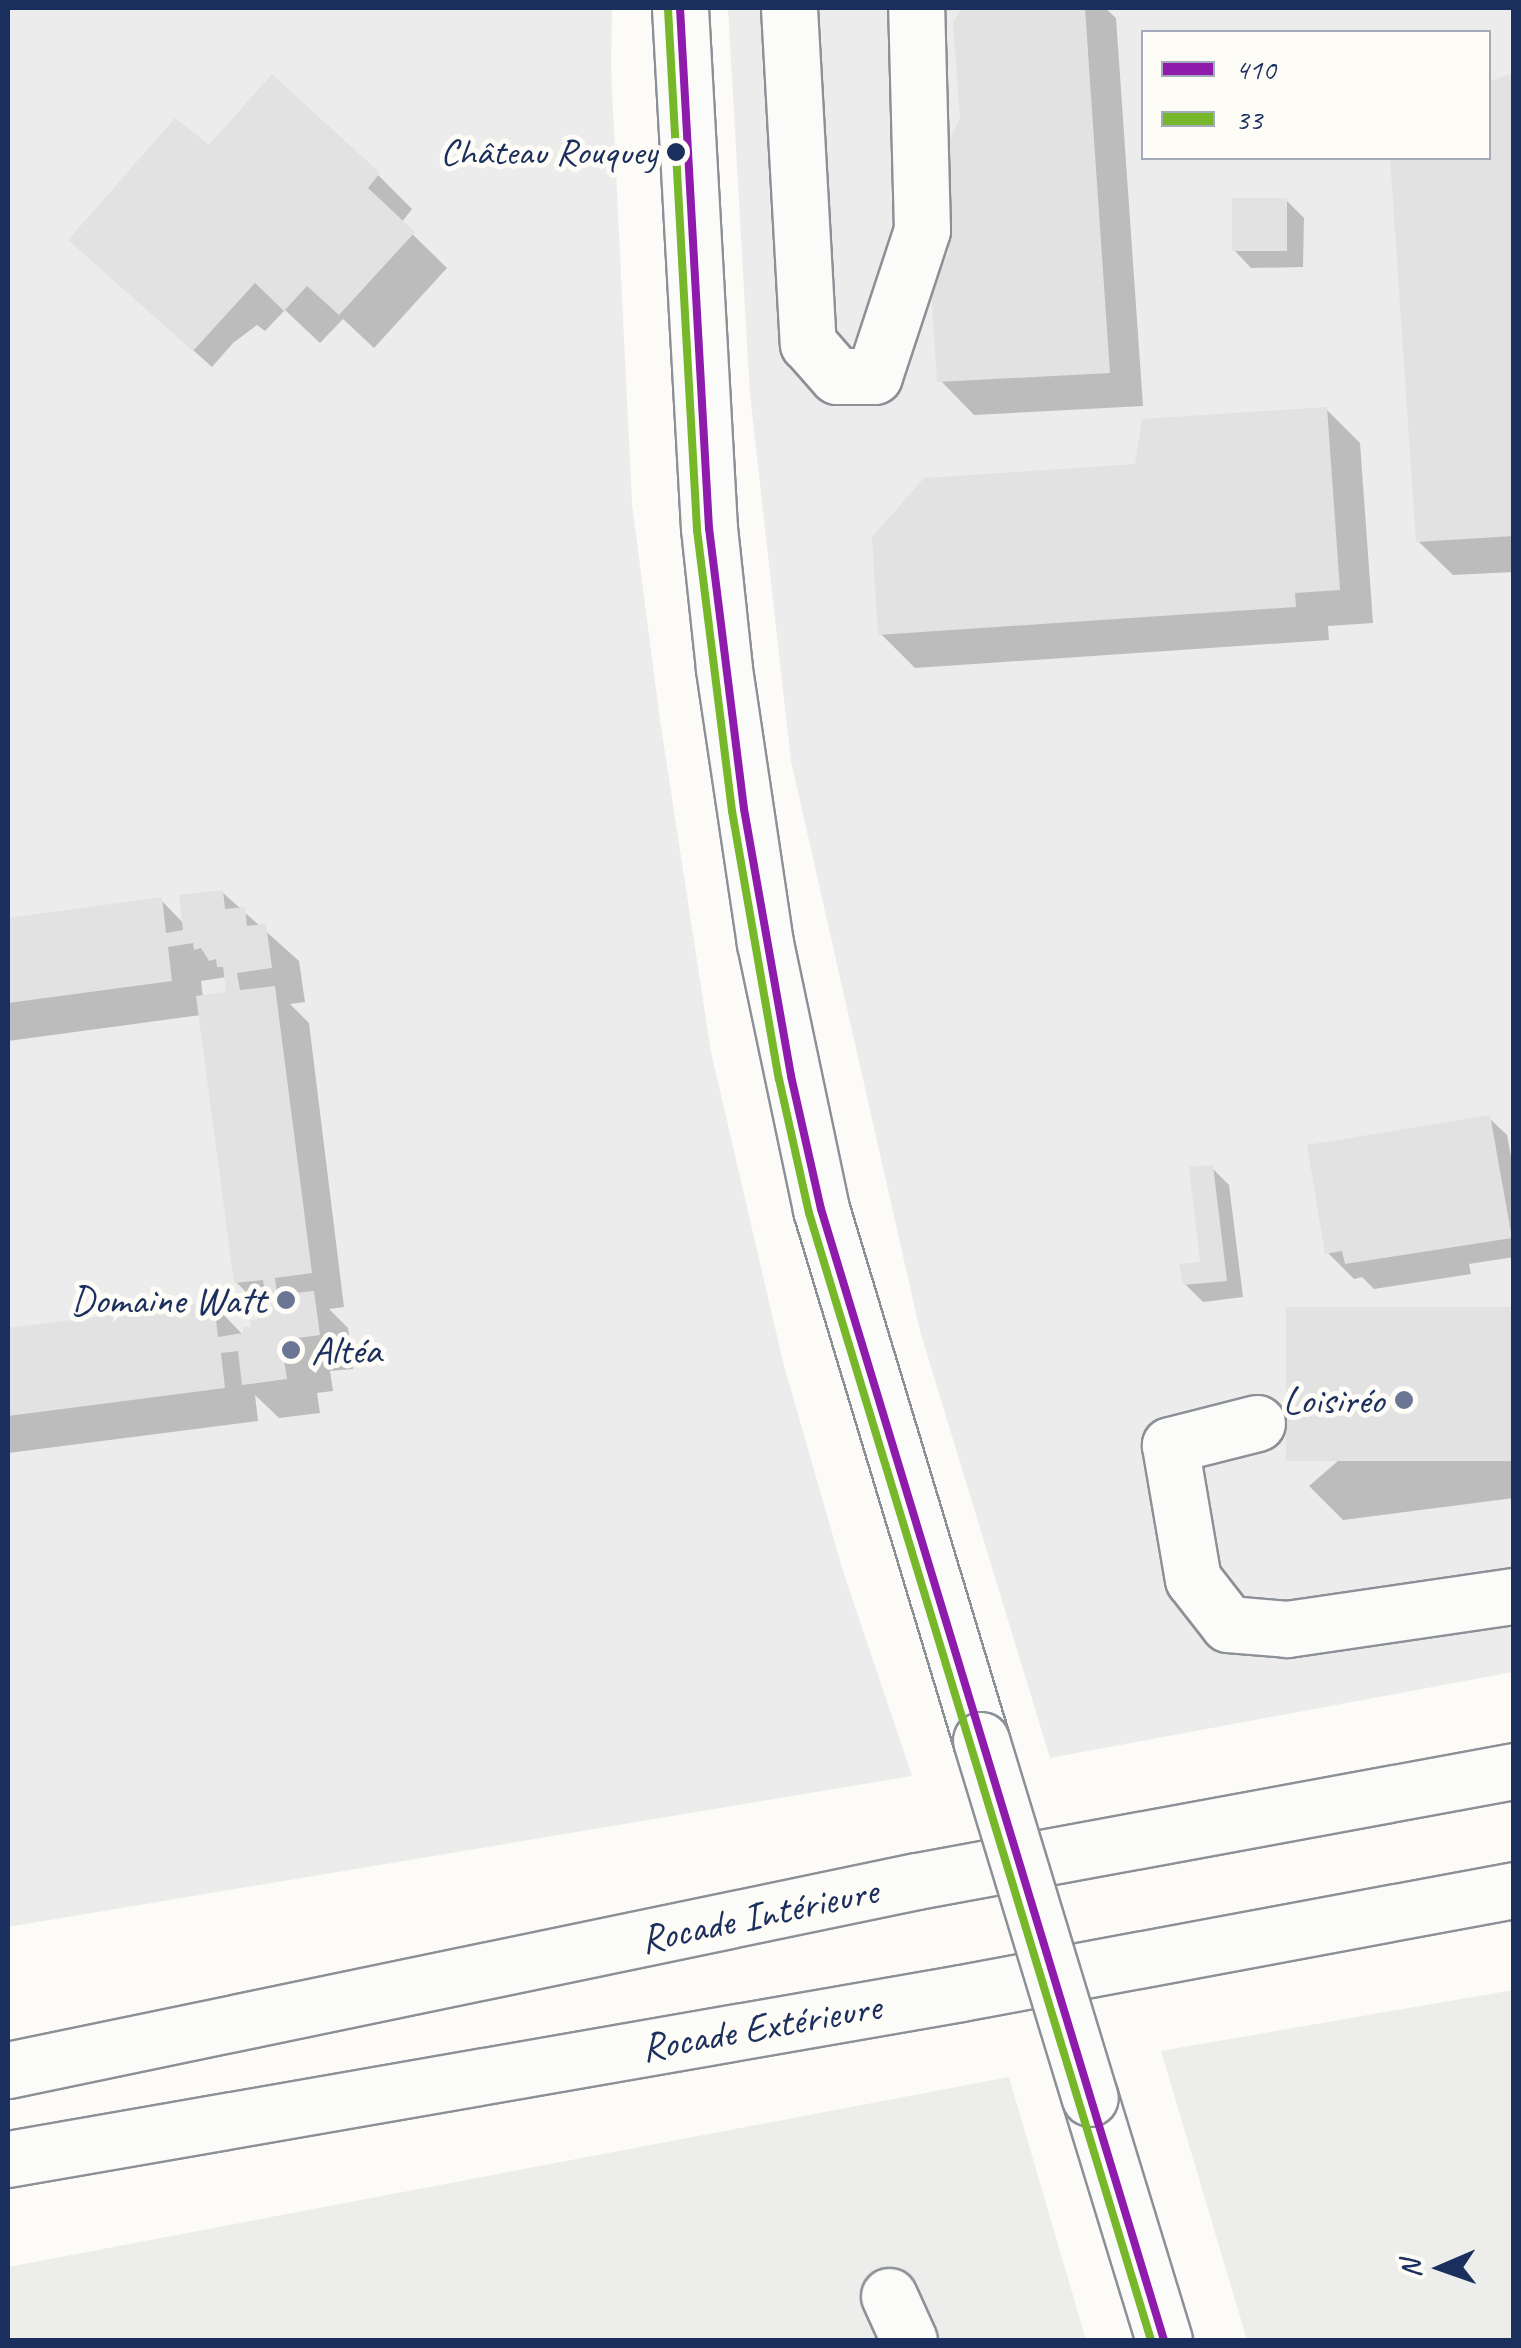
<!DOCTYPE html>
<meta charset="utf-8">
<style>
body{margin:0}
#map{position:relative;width:1521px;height:2348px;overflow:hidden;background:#fcfbf8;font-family:Caveat,sans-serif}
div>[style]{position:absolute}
.built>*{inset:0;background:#ebeceb}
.green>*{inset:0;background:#ededec}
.shadow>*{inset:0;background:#0003}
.building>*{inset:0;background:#e2e2e2;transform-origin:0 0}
.roads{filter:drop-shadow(2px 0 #8c9097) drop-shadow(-2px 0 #8c9097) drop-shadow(0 2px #8c9097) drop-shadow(0 -2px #8c9097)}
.minor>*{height:55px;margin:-27.5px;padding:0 27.5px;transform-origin:27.5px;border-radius:27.5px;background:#fbfbf9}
.major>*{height:55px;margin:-27.5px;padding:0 27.5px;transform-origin:27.5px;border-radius:27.5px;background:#fbfbf9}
.highway>*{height:55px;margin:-27.5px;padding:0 27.5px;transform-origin:27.5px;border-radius:27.5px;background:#fbfbf9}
.bridges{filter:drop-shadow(2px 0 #8c9097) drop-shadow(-2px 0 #8c9097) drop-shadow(0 2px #8c9097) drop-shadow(0 -2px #8c9097)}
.major-bridge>*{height:55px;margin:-27.5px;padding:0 27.5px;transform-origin:27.5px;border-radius:27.5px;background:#fbfbf9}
.bus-1>*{height:8px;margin:-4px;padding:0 4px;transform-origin:4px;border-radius:4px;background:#8f1bac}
.bus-2>*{height:8px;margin:-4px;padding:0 4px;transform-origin:4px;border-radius:4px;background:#76b82a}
.dots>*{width:28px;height:28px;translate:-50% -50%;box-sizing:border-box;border:5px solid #fdfcf7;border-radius:50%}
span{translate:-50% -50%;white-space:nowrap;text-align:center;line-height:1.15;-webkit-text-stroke:10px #fdfcf7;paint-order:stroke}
.bus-label{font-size:38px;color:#1b2f5e}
.right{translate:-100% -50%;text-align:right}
.poi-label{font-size:40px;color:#1b2f5e}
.left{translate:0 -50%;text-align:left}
.street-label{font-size:40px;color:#1b2f5e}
.frame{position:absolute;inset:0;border:10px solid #1b2f5e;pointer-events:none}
.legend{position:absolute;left:1141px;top:30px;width:350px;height:130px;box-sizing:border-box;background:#fdfcf7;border:2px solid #a3aaba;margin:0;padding:12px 18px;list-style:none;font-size:30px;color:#1b2f5e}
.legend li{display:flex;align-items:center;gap:20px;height:50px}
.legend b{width:50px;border:2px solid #a3aaba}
.north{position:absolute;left:1391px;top:2218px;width:100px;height:100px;-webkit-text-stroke:8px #fdfcf7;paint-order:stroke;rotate:268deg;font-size:28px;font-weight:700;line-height:40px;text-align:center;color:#1b2f5e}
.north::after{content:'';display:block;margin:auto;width:35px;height:45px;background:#1b2f5e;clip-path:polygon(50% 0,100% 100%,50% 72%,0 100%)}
</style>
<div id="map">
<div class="built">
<i style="clip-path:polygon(8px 8px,612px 8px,611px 68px,632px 504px,660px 720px,711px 1052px,783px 1362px,843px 1571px,912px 1776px,8px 1927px)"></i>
<i style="clip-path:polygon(evenodd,728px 8px,1513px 8px,1513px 1672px,1050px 1758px,920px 1331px,791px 761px,750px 395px,728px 8px,1144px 32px,1488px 32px,1488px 158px,1144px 158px,1144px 32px)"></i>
</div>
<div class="green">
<i style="clip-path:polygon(1513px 1990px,1513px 2340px,1247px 2340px,1161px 2051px)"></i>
<i style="clip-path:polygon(1009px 2077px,1086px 2340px,8px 2340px,8px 2267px)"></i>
</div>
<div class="shadow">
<i style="clip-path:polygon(965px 8px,1105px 8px,1116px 18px,1143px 406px,974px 415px,940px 380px,963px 119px,956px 23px)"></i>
<i style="clip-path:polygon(1514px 76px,1514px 572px,1453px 575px,1418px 541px,1393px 158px,1488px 158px)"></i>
<i style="clip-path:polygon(209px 148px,378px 175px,412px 209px,401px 223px,447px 268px,374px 348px,343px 319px,320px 343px,285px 310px,265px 331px,257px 325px,233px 343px,212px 367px,89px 257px)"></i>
<i style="clip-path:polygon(1286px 200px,1304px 218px,1303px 267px,1251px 268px,1234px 250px)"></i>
<i style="clip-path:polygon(1326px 409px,1360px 443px,1373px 623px,1328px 626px,1329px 640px,915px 668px,881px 634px)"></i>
<i style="clip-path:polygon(evenodd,222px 892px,299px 961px,305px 1002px,290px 1004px,309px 1023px,344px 1307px,329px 1309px,348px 1328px,353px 1369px,330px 1371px,333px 1391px,317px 1393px,320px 1413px,279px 1418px,255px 1395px,258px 1421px,8px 1453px,8px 1331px,213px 1304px,246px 1338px,265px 1311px,236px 1282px,201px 1015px,8px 1041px,8px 920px,161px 900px,185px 925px,222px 892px,227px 977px,229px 994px,203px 998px,201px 981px,227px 977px)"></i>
<i style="clip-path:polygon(1489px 1118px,1507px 1135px,1514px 1173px,1514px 1257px,1469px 1264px,1471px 1274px,1374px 1289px,1362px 1277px,1354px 1279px,1328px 1253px)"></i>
<i style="clip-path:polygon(1212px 1168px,1229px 1185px,1243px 1297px,1203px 1302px,1185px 1284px,1202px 1264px)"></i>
<i style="clip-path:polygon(1514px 1309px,1514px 1498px,1343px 1520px,1309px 1486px)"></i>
</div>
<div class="building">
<i style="clip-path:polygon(962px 8px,1085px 8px,1110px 373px,937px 382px,931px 288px,949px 252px,942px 154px,960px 119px,953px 22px)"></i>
<i style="clip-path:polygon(1514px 73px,1514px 536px,1416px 542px,1390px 158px,1488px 158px,1488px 82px)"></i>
<i style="clip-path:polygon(272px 74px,380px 173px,368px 188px,415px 232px,339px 315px,307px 286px,284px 311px,255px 283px,193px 351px,68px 240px,175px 118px,209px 145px)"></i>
<i style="left:1232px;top:198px;width:55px;height:53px"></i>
<i style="clip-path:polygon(1327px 407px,1340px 590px,1295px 593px,1296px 607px,878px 635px,872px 537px,924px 478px,1135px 464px,1142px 419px)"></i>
<i style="clip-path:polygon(223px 890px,225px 909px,245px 907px,247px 926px,266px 924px,272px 968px,237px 973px,240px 990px,275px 986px,312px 1273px,275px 1278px,277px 1295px,314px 1291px,320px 1335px,297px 1338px,300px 1357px,284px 1360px,287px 1379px,242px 1385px,238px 1351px,221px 1353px,225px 1388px,8px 1416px,8px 1328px,214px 1302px,218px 1337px,243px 1333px,243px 1327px,251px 1327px,250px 1320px,257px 1319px,255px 1313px,262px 1312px,261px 1306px,267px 1305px,263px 1280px,234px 1283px,196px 996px,226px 992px,223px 967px,217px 967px,216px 959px,209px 961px,201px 948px,194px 950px,193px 943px,168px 947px,172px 981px,8px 1003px,8px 918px,162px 897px,166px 933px,183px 930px,179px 895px)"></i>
<i style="clip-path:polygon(1490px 1115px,1512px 1238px,1345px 1264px,1342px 1251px,1325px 1254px,1307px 1145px)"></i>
<i style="clip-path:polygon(1213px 1165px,1227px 1281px,1183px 1285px,1179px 1264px,1200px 1262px,1189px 1167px)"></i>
<i style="left:1514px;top:1307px;width:154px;height:228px;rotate:90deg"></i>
</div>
<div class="roads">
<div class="minor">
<i style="left:789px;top:8px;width:336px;rotate:86.8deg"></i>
<i style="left:808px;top:343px;width:44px;rotate:48.7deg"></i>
<i style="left:837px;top:376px;width:37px"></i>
<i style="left:874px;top:376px;width:154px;rotate:-71.8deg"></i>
<i style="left:922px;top:230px;width:222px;rotate:-91.5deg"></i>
<i style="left:1257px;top:1423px;width:90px;rotate:165.8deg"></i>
<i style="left:1170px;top:1445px;width:136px;rotate:80.3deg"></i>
<i style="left:1193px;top:1579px;width:57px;rotate:52.1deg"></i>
<i style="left:1228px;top:1624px;width:59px;rotate:4.8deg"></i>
<i style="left:1287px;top:1629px;width:229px;rotate:-8.3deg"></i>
<i style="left:889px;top:2296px;width:48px;rotate:65.6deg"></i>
</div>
<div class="major">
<i style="left:680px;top:8px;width:521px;rotate:86.81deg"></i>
<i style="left:709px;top:528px;width:142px;rotate:83.9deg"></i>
<i style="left:724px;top:669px;width:277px;rotate:81.5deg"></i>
<i style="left:765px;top:943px;width:272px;rotate:78.1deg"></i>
<i style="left:821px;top:1209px;width:555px;rotate:73.23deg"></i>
<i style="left:1090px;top:2098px;width:253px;rotate:73deg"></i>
</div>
<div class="highway">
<i style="left:8px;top:2070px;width:928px;rotate:-11.75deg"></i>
<i style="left:917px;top:1881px;width:607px;rotate:-10.44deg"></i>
<i style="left:8px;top:2159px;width:967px;rotate:-9.88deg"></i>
<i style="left:961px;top:1993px;width:563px;rotate:-10.55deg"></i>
</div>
</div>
<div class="bridges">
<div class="major-bridge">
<i style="left:981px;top:1740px;width:374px;rotate:73.1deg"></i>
</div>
</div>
<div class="bus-1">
<i style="left:680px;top:8px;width:521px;rotate:86.81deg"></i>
<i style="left:709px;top:528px;width:283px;rotate:82.9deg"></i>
<i style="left:744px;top:809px;width:271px;rotate:80deg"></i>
<i style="left:791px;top:1076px;width:136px;rotate:77.3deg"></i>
<i style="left:821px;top:1209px;width:1182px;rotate:73.13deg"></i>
</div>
<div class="bus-2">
<i style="left:668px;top:9px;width:522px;rotate:86.81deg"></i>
<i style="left:697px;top:530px;width:283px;rotate:82.9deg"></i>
<i style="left:732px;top:811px;width:272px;rotate:80.1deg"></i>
<i style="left:779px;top:1079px;width:137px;rotate:77.4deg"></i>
<i style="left:809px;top:1213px;width:1178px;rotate:73.12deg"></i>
</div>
<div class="dots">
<i style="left:676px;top:152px;background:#1b2f5e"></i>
<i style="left:286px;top:1300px;background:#6a7694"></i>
<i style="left:291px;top:1350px;background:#6a7694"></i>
<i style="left:1404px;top:1400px;background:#6a7694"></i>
</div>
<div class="bus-label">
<span class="right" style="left:657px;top:152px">Château Rouquey</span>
</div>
<div class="poi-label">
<span class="right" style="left:266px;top:1300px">Domaine Watt</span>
<span class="left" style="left:311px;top:1350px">Altéa</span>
<span class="right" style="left:1384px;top:1400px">Loisiréo</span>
</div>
<div class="street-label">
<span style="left:759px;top:1915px;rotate:-12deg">Rocade Intérieure</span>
<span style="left:761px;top:2027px;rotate:-10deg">Rocade Extérieure</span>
</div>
<div class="frame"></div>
<ul class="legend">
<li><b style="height:12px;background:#8f1bac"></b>410</li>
<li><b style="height:12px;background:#76b82a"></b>33</li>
</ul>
<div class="north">N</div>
</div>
